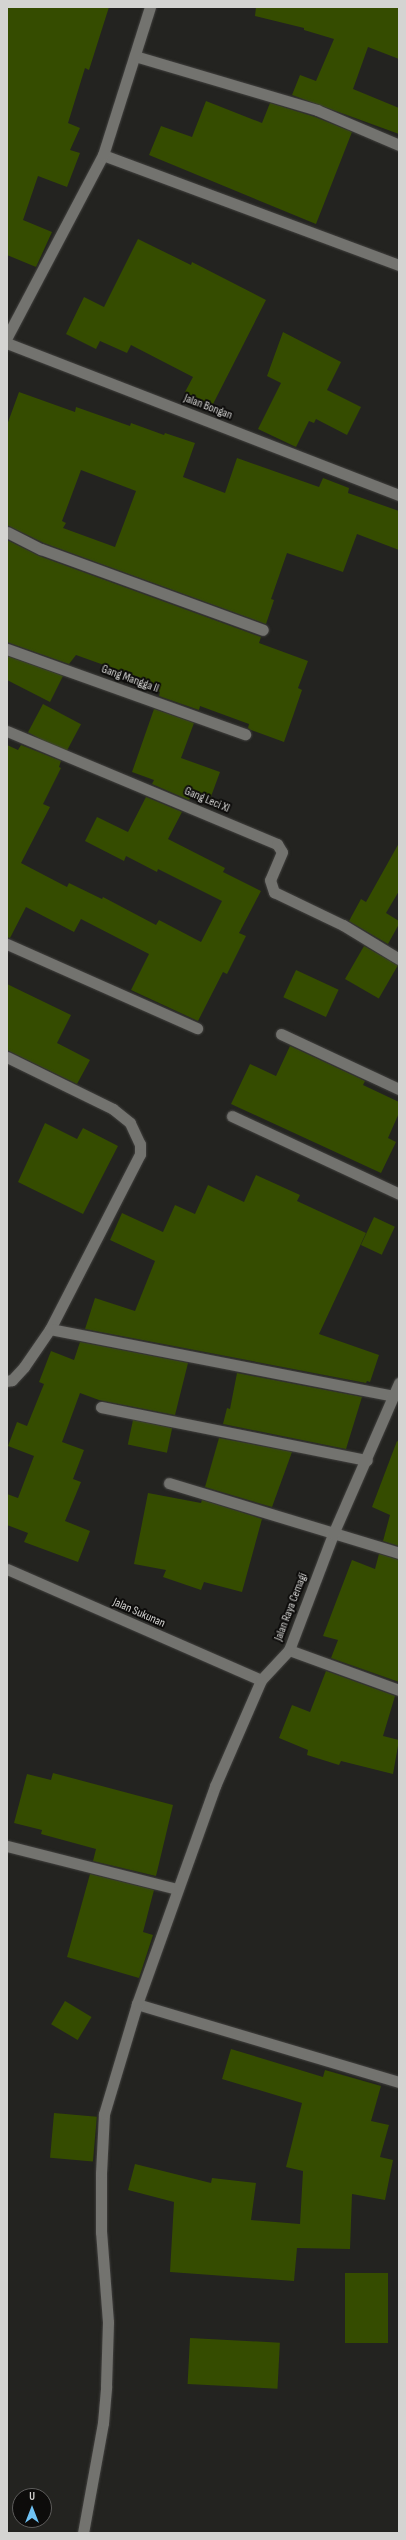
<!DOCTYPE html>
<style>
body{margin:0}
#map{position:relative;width:406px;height:2540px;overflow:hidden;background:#232320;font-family:"Sofia Sans Condensed",sans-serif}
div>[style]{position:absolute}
.building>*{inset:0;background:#354c00;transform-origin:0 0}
.roads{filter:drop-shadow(0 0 1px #41403e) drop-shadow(0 0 1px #41403e)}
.minor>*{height:11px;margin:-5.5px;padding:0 5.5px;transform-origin:5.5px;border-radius:5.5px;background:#73736f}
.tertiary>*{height:11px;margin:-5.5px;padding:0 5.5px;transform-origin:5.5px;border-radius:5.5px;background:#73736f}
span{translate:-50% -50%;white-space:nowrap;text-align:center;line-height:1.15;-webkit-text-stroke:4px #0d0c0b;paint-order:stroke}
.street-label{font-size:12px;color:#d4d4d2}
.frame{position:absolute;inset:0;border:8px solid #d4d4d2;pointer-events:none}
.north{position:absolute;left:12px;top:2488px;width:40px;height:40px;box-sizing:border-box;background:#0d0c0b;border:1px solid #5d5c5b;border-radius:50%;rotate:0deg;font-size:11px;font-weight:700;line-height:16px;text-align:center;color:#d4d4d2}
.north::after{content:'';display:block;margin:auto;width:14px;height:18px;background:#6fc2f4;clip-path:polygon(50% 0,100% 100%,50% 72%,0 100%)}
</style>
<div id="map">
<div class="building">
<i style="clip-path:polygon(7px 7px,109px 7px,89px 70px,85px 68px,68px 123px,80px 128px,70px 150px,80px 153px,67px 187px,38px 176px,23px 220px,52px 232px,36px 267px,7px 255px)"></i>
<i style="clip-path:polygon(256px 7px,399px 7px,399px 59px,368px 47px,353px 89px,399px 108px,399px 134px,292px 95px,300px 75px,316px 81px,334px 39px,304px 30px,304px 28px,255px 16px)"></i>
<i style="clip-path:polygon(206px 101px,262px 123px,270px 103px,315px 117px,352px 132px,316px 224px,149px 155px,161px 126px,192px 137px)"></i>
<i style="clip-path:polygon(138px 239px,191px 265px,192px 262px,266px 300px,212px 406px,185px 392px,193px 377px,131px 345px,127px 353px,100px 341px,96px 349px,66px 334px,84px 297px,104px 307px)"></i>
<i style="clip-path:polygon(283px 332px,341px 362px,327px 390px,361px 407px,347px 435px,316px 419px,314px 423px,309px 421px,296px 447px,258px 429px,281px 383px,267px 376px)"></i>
<i style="clip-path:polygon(evenodd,19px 392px,75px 412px,76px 407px,130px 426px,131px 423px,164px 435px,165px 433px,195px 443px,183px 477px,225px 493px,237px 458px,319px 487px,323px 478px,349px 488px,348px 493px,399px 511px,399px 550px,357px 534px,343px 572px,287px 553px,271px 599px,274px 600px,266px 624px,44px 543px,7px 525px,7px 425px,19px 392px,81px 470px,136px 491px,115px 547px,63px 528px,66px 523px,62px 521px,81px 470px)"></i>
<i style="clip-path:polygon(7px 540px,39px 556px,261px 637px,259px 643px,308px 661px,298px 688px,302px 690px,284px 742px,251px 730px,248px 728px,249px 724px,200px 706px,199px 710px,159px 696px,160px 692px,141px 686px,143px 679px,76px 655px,69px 664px,7px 642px)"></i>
<i style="clip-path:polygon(7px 656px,63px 676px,50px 702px,7px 680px)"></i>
<i style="left:43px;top:704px;width:43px;height:32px;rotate:28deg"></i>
<i style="clip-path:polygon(154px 709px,194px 723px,181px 758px,220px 772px,209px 802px,191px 796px,189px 800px,152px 784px,154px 780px,132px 772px)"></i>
<i style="clip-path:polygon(7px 745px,18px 750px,21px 745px,61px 761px,59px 767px,61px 768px,43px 804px,50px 807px,21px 863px,67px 887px,69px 883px,102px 899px,103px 897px,156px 925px,159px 920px,201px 942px,222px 901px,158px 869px,157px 872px,126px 856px,124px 861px,85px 841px,97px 817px,128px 832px,146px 797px,182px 812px,168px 839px,225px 868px,223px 872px,261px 891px,239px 933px,246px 936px,227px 974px,223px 972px,198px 1021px,131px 990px,149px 954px,81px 919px,74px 932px,26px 907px,10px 938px,7px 937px)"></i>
<i style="clip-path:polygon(399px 843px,399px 891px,386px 913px,399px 921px,399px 924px,388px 944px,349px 921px,361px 899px,366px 902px)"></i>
<i style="left:364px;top:946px;width:39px;height:38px;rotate:30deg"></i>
<i style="left:296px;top:970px;width:47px;height:30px;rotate:25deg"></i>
<i style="clip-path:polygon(7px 984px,71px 1015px,57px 1043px,90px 1060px,77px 1084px,7px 1050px)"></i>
<i style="clip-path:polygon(290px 1046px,365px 1081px,363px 1085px,399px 1102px,399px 1113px,388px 1138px,396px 1142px,381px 1173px,231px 1104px,250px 1064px,276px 1076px)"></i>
<i style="clip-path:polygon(45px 1123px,77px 1139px,83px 1128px,118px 1146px,83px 1214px,18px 1182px)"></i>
<i style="clip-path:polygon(256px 1175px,300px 1195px,297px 1201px,366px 1233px,319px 1334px,379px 1355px,370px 1382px,367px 1381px,366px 1383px,85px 1329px,95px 1298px,135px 1311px,155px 1261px,110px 1240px,122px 1213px,163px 1232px,175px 1205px,195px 1214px,208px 1185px,244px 1202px)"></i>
<i style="left:374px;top:1217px;width:23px;height:31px;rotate:25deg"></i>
<i style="clip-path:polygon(80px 1342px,188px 1363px,175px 1415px,99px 1400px,80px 1393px,62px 1442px,84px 1450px,73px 1479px,81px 1482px,65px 1521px,90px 1531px,78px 1562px,24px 1542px,28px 1533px,7px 1525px,7px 1494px,18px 1498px,34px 1456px,8px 1446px,17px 1422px,27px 1426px,44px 1384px,39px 1382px,51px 1351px,74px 1360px)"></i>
<i style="clip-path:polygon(237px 1373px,362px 1397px,346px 1449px,223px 1424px,227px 1408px,230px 1409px)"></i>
<i style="left:133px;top:1420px;width:40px;height:25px;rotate:12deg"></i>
<i style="clip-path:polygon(219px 1438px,292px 1452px,272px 1507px,205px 1487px)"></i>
<i style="clip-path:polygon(397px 1441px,399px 1442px,399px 1546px,383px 1541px,390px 1515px,372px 1507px)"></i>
<i style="clip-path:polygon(148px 1493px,201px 1503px,202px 1500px,262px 1519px,242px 1592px,204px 1582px,201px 1590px,163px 1577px,166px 1570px,134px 1564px)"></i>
<i style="clip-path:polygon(379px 1554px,399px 1560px,399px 1682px,331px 1658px,338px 1640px,323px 1636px,352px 1560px,375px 1569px)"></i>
<i style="clip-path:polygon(326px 1671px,395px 1696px,383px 1736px,399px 1740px,393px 1774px,341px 1761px,339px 1765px,307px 1755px,308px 1750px,279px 1738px,292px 1705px,310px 1712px)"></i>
<i style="clip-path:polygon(53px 1773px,173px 1805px,156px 1876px,93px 1861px,96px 1849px,41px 1834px,42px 1830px,14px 1823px,27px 1774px,51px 1780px)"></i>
<i style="clip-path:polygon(90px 1874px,154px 1890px,143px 1932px,153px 1935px,139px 1978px,67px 1957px)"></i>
<i style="left:65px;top:2001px;width:31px;height:27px;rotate:31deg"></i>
<i style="clip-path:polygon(231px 2049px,323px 2077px,325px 2070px,381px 2086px,371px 2121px,389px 2125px,380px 2157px,393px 2160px,385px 2200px,352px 2194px,350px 2249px,297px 2248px,294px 2281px,170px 2272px,174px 2202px,128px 2190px,135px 2164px,211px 2183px,212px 2178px,256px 2183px,251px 2220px,300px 2224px,303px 2171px,286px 2167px,302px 2103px,222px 2079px)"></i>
<i style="left:54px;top:2113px;width:43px;height:45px;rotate:5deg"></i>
<i style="left:345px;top:2273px;width:43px;height:70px"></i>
<i style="left:190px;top:2338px;width:90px;height:46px;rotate:3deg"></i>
</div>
<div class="roads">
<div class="minor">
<i style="left:135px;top:56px;width:190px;rotate:16.5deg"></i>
<i style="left:317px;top:110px;width:89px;rotate:23.1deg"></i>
<i style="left:103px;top:155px;width:316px;rotate:20.4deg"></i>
<i style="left:7px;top:343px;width:420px;rotate:21.2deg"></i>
<i style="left:7px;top:532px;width:38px;rotate:27deg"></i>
<i style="left:41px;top:549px;width:236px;rotate:20deg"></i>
<i style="left:7px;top:649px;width:253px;rotate:19.7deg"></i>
<i style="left:7px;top:731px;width:293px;rotate:22.7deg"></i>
<i style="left:277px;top:844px;width:9px;rotate:58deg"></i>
<i style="left:282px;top:852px;width:30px;rotate:113deg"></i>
<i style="left:270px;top:880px;width:13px;rotate:72deg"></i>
<i style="left:274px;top:892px;width:76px;rotate:25.6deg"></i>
<i style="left:343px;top:925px;width:66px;rotate:31.3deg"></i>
<i style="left:7px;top:944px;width:208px;rotate:23.9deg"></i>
<i style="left:281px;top:1034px;width:130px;rotate:25deg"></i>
<i style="left:7px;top:1057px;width:118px;rotate:26.1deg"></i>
<i style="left:113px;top:1109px;width:22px;rotate:39deg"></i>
<i style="left:130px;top:1123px;width:23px;rotate:65deg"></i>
<i style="left:140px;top:1144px;width:10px;rotate:90deg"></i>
<i style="left:140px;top:1154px;width:197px;rotate:117.2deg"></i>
<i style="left:50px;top:1329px;width:46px;rotate:124.4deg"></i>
<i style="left:24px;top:1367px;width:18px;rotate:133deg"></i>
<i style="left:12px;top:1380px;width:5px;rotate:169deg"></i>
<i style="left:232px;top:1116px;width:184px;rotate:25deg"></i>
<i style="left:50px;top:1329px;width:350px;rotate:11deg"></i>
<i style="left:101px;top:1407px;width:271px;rotate:11.3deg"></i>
<i style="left:169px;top:1483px;width:240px;rotate:16.9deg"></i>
<i style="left:7px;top:1569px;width:277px;rotate:23.6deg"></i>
<i style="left:289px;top:1650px;width:117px;rotate:20deg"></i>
<i style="left:7px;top:1846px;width:175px;rotate:14.2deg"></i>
<i style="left:137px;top:2004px;width:273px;rotate:16.6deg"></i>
<i style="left:83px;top:2533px;width:112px;rotate:-79.7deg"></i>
<i style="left:103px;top:2423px;width:37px;rotate:-85deg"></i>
<i style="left:106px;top:2386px;width:64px;rotate:-88.2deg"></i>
<i style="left:108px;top:2322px;width:90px;rotate:-94.4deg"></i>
<i style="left:101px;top:2232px;width:59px;rotate:-90deg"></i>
<i style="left:101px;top:2173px;width:59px;rotate:-87.1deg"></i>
<i style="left:104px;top:2114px;width:115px;rotate:-73.3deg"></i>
<i style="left:137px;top:2004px;width:232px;rotate:-70.3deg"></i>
<i style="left:215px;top:1786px;width:116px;rotate:-66.5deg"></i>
<i style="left:261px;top:1680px;width:41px;rotate:-47deg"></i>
<i style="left:289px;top:1650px;width:124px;rotate:-69.2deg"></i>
<i style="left:333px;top:1534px;width:165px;rotate:-66.4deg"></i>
</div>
<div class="tertiary">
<i style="left:7px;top:337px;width:206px;rotate:-62.2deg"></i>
<i style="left:103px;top:155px;width:155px;rotate:-72.4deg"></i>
</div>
</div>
<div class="street-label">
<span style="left:208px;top:407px;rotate:21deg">Jalan Bongan</span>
<span style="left:130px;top:679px;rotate:20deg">Gang Mangga II</span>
<span style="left:207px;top:800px;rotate:23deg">Gang Leci XI</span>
<span style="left:291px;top:1607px;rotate:-69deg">Jalan Raya Cemagi</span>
<span style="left:139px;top:1613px;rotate:24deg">Jalan Sukunan</span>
</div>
<div class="frame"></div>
<div class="north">U</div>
</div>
